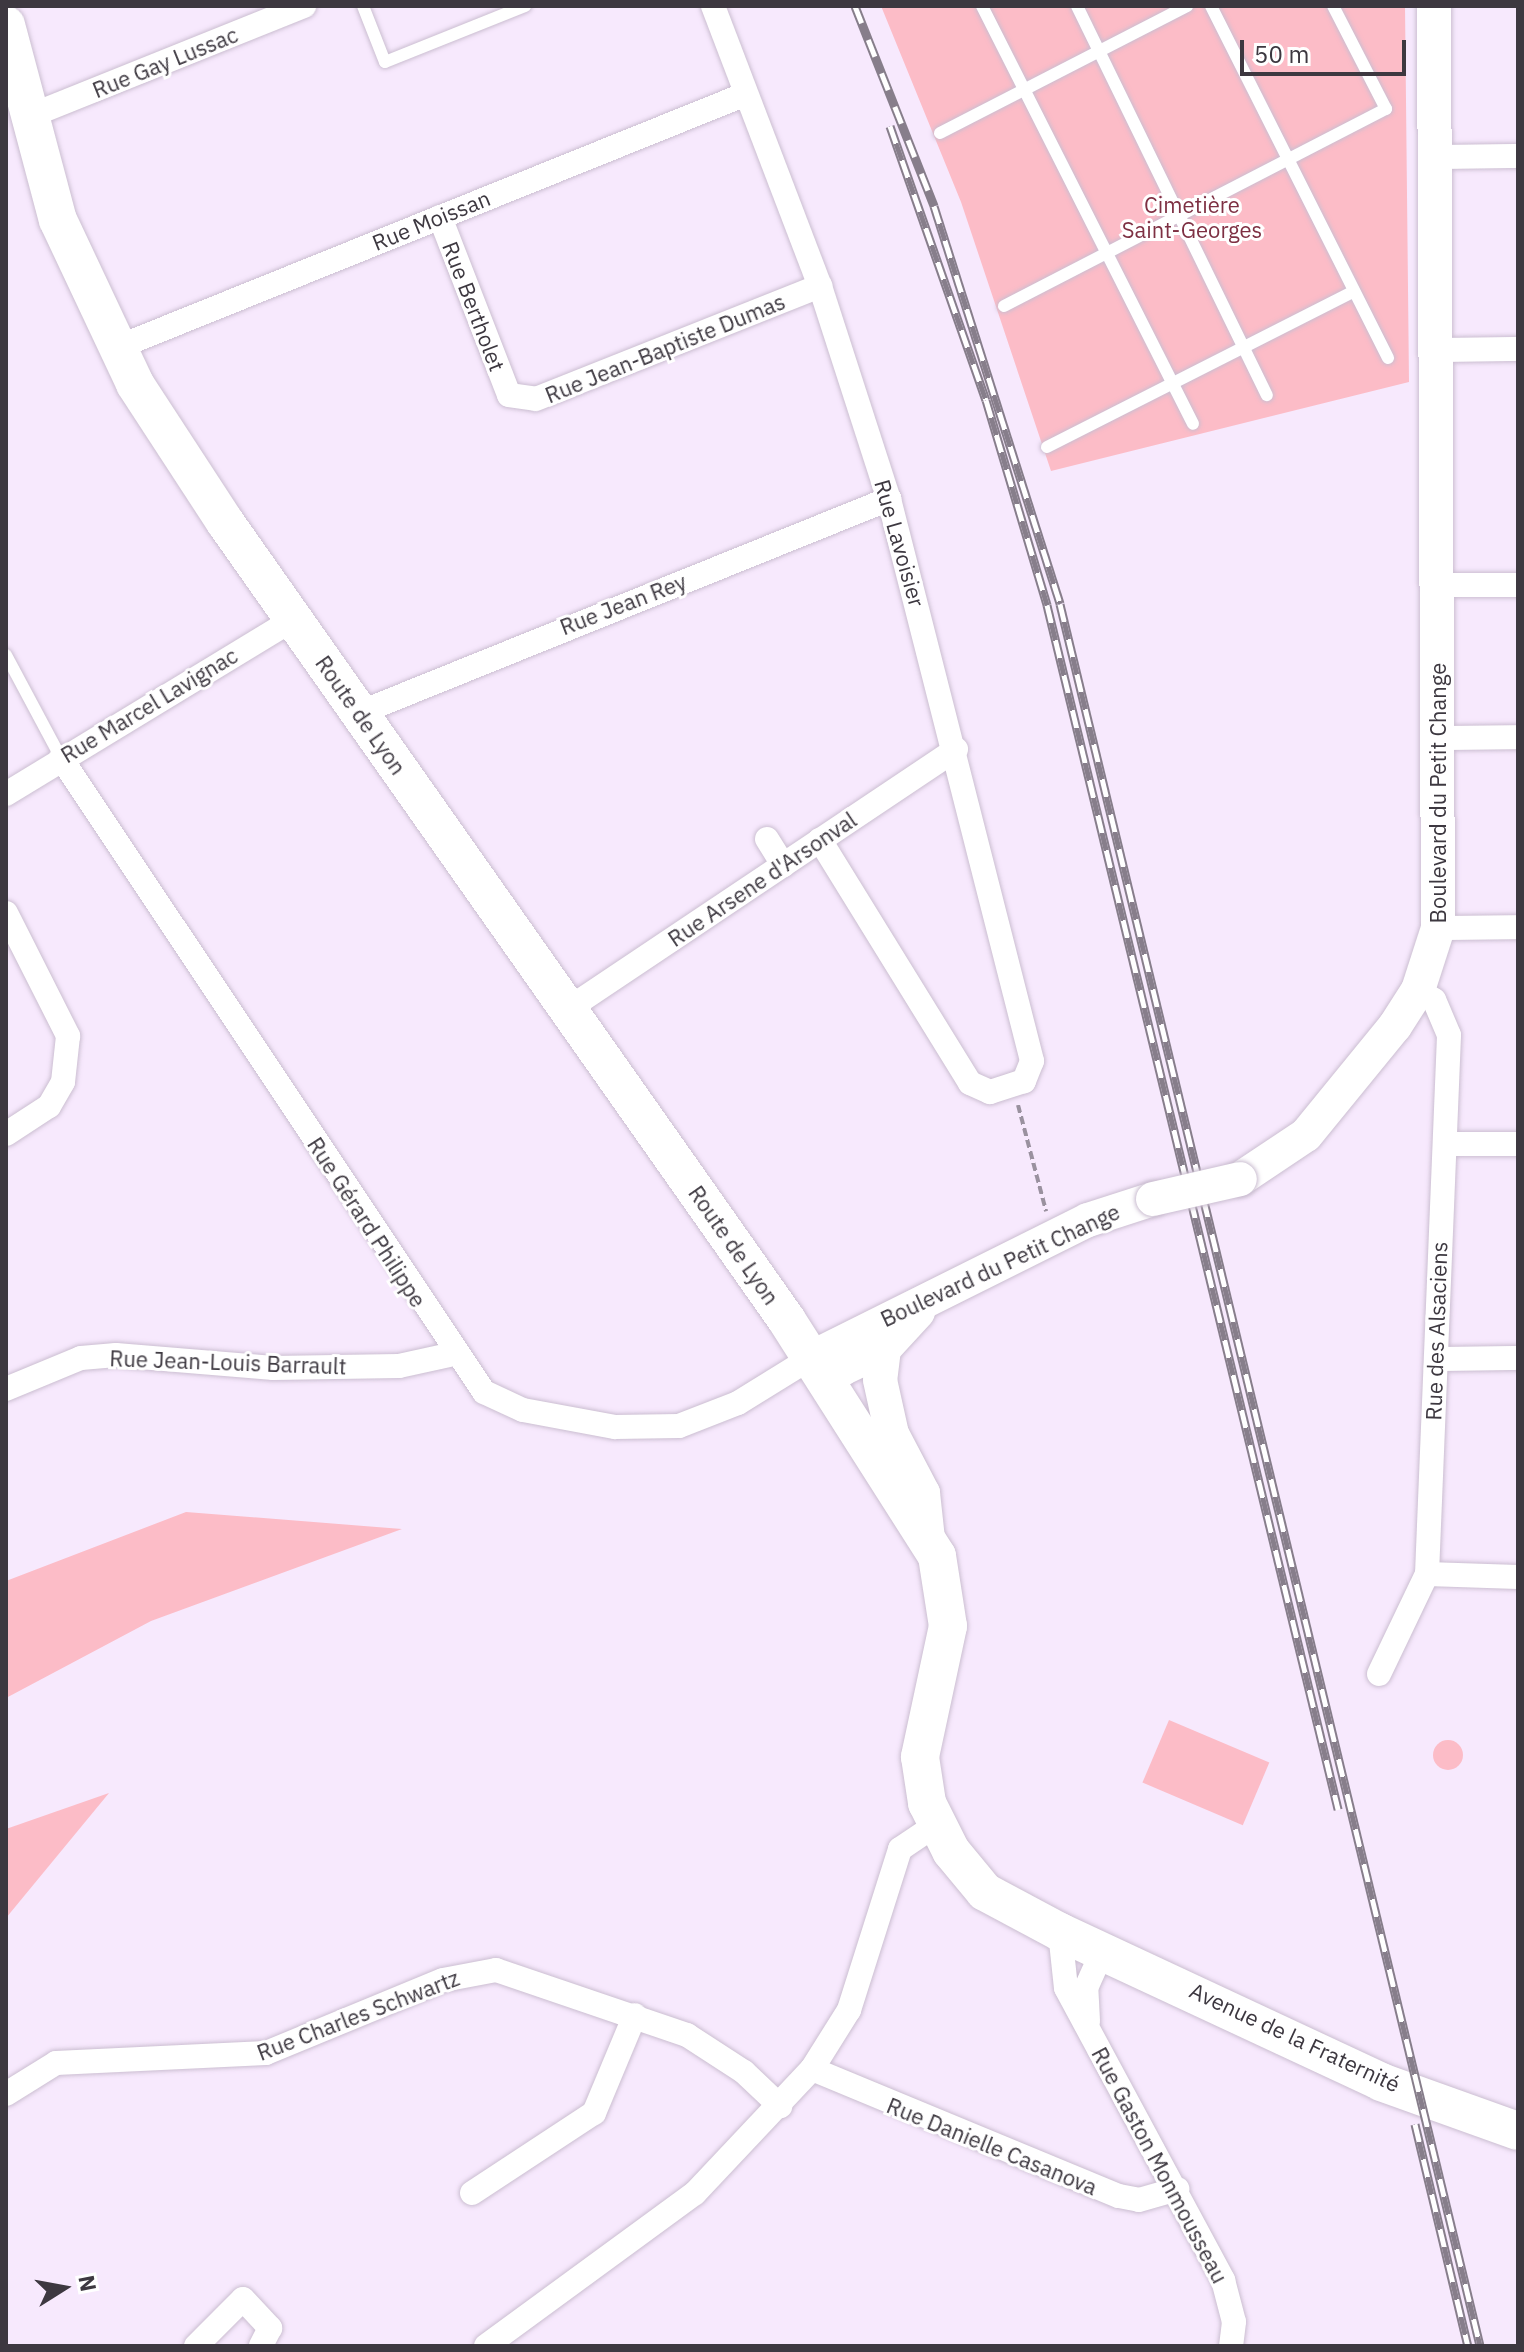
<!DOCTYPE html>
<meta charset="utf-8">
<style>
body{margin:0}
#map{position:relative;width:1524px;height:2352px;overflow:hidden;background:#f7e9fd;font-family:"IBM Plex Sans",sans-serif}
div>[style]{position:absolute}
.green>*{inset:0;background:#fcbcc7;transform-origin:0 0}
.round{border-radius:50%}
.path>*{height:4px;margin-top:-2px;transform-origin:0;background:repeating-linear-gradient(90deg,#9a919f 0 8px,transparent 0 12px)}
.roads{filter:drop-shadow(0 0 2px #cbbed1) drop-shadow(0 0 2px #cbbed1)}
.service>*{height:12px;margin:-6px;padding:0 6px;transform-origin:6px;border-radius:6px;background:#fff}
.minor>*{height:24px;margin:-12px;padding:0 12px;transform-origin:12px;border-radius:12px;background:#fff}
.secondary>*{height:34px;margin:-17px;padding:0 17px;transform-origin:17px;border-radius:17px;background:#fff}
.primary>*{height:38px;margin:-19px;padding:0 19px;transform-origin:19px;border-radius:19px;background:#fff}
.rail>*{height:9px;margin-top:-4.5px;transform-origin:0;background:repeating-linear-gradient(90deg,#fff 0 18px,#877e8b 0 36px);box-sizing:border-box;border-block:2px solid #877e8b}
.bridges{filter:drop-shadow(0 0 2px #cbbed1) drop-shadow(0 0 2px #cbbed1)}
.secondary-bridge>*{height:34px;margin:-17px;padding:0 17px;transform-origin:17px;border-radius:17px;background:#fff}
span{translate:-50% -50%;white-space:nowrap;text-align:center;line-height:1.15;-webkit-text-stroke:6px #fff;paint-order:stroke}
.street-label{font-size:22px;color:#3d3840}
.park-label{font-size:22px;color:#7e3043}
.frame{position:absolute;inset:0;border:8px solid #3d3840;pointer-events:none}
.north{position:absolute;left:24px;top:2248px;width:80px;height:80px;-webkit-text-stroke:6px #fff;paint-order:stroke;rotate:79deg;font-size:22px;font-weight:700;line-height:32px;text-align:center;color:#3d3840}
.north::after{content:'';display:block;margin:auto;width:28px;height:36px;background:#3d3840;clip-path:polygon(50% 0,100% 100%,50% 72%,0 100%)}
.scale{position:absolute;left:1240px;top:40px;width:166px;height:36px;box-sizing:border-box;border:4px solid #3d3840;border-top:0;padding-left:10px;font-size:24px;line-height:28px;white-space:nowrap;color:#3d3840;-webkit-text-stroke:6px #fff;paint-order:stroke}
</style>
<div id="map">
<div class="green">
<i style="clip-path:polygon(881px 6px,1405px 6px,1409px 382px,1051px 471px,961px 202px)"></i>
<i style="clip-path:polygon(186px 1512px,402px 1529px,151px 1621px,6px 1698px,6px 1581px)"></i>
<i style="left:1169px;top:1720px;width:109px;height:68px;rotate:23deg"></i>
<i class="round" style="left:1433px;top:1740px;width:30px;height:30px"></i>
<i style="clip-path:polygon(109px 1793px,6px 1918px,6px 1829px)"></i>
</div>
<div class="path">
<i style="left:1018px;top:1105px;width:110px;rotate:75.2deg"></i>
</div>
<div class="roads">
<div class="service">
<i style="left:363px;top:6px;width:60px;rotate:68.6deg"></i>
<i style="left:385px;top:62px;width:151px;rotate:-21.8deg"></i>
<i style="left:982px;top:6px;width:468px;rotate:63.2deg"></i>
<i style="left:1077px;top:6px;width:433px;rotate:64deg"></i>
<i style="left:1211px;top:6px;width:394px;rotate:63.3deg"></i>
<i style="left:940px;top:133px;width:278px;rotate:-27.2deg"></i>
<i style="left:1004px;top:306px;width:430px;rotate:-27.3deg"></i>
<i style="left:1386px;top:109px;width:116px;rotate:-117.2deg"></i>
<i style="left:1047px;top:447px;width:344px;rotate:-26.9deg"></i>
<i style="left:6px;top:655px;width:117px;rotate:61.9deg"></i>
</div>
<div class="minor">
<i style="left:713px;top:6px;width:300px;rotate:69.1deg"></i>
<i style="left:820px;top:286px;width:224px;rotate:72.1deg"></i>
<i style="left:889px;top:499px;width:580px;rotate:75.72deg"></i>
<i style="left:1032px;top:1061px;width:22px;rotate:112deg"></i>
<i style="left:1024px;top:1081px;width:36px;rotate:162deg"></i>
<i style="left:990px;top:1092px;width:22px;rotate:-156deg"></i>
<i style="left:970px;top:1083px;width:286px;rotate:-121.7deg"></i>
<i style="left:25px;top:118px;width:301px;rotate:-21.9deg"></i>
<i style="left:1435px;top:157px;width:83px;rotate:-0.7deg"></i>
<i style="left:440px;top:217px;width:191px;rotate:68.8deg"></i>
<i style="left:509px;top:395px;width:27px;rotate:8deg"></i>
<i style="left:536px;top:399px;width:306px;rotate:-21.7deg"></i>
<i style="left:116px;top:348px;width:679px;rotate:-21.96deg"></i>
<i style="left:1436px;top:350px;width:82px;rotate:-0.7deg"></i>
<i style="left:1438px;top:585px;width:80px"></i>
<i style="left:359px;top:713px;width:572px;rotate:-21.99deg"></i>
<i style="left:1439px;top:738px;width:79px;rotate:-0.7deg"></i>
<i style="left:61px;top:758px;width:762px;rotate:56.29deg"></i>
<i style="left:484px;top:1392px;width:43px;rotate:24.8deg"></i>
<i style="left:523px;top:1410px;width:94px;rotate:10.5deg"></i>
<i style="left:615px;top:1427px;width:64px;rotate:-0.9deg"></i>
<i style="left:679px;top:1426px;width:63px;rotate:-21.3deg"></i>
<i style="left:738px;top:1403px;width:86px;rotate:-31.7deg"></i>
<i style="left:6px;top:794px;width:337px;rotate:-31.3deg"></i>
<i style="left:767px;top:839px;width:31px;rotate:58deg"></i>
<i style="left:6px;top:913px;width:138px;rotate:63.2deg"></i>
<i style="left:68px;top:1036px;width:46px;rotate:96.2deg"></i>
<i style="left:63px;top:1082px;width:28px;rotate:120deg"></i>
<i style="left:49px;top:1106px;width:51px;rotate:146.9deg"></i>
<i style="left:1438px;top:928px;width:80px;rotate:-0.7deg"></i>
<i style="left:568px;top:1009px;width:467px;rotate:-33.8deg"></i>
<i style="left:1448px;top:1144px;width:70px"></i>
<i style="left:1436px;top:1359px;width:82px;rotate:-0.7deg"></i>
<i style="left:6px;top:1389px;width:81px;rotate:-22.5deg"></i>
<i style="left:81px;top:1358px;width:35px;rotate:-5deg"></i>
<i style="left:116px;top:1355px;width:158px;rotate:4.7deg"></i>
<i style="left:273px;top:1368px;width:126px;rotate:-0.9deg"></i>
<i style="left:399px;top:1366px;width:56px;rotate:-12.3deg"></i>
<i style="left:1427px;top:1574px;width:91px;rotate:1.9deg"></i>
<i style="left:1379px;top:1674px;width:111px;rotate:-64.4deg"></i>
<i style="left:1427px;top:1574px;width:539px;rotate:-87.66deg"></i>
<i style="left:1449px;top:1035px;width:38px;rotate:-113deg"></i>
<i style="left:1434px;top:1000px;width:19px;rotate:-148deg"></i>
<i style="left:1060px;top:1932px;width:56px;rotate:83.9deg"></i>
<i style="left:1066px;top:1988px;width:332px;rotate:61.7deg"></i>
<i style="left:1223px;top:2280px;width:43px;rotate:75.3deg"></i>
<i style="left:1234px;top:2322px;width:24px;rotate:97deg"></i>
<i style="left:1088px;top:2021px;width:33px;rotate:-93deg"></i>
<i style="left:1086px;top:1988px;width:42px;rotate:-65.9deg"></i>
<i style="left:812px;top:2069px;width:332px;rotate:22.5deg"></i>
<i style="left:1119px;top:2196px;width:20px;rotate:11deg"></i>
<i style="left:1139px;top:2200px;width:40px;rotate:-16deg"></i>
<i style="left:6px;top:2094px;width:59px;rotate:-31.8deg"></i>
<i style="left:56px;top:2063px;width:210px;rotate:-2.7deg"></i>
<i style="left:266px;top:2053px;width:191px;rotate:-22.4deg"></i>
<i style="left:443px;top:1980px;width:54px;rotate:-10.7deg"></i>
<i style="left:496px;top:1970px;width:202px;rotate:18.8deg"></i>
<i style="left:687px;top:2035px;width:68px;rotate:33deg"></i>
<i style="left:744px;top:2072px;width:50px;rotate:43.4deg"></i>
<i style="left:472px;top:2193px;width:146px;rotate:-33.3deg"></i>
<i style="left:594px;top:2113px;width:106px;rotate:-67.3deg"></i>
<i style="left:196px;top:2346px;width:66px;rotate:-45deg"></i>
<i style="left:243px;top:2299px;width:40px;rotate:47deg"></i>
<i style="left:270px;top:2328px;width:20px;rotate:117deg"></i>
<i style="left:486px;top:2346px;width:259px;rotate:-36.2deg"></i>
<i style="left:695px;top:2193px;width:170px;rotate:-46.7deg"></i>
<i style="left:812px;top:2069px;width:70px;rotate:-57.9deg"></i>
<i style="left:849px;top:2010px;width:169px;rotate:-72.4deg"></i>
<i style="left:900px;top:1849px;width:45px;rotate:-34deg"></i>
</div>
<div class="secondary">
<i style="left:1240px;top:1179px;width:79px;rotate:-33.7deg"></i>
<i style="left:1306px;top:1135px;width:141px;rotate:-50.8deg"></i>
<i style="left:1395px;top:1026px;width:43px;rotate:-57.4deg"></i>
<i style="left:1418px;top:990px;width:65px;rotate:-72.1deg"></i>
<i style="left:1438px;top:928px;width:922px;rotate:-90.25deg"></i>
<i style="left:918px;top:1312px;width:50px;rotate:132.6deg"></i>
<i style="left:884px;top:1349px;width:31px;rotate:97deg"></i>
<i style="left:880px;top:1380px;width:55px;rotate:77.5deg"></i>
<i style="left:892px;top:1434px;width:67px;rotate:62.3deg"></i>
<i style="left:923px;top:1493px;width:46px;rotate:83.8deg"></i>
<i style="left:811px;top:1358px;width:309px;rotate:-26.5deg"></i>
<i style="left:1088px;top:1220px;width:68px;rotate:-17.9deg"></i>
<i style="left:811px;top:1358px;width:33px;rotate:20deg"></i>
<i style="left:842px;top:1369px;width:47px;rotate:-25.5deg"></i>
</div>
<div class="primary">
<i style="left:6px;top:25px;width:202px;rotate:75.1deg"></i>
<i style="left:58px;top:220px;width:181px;rotate:64.8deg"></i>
<i style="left:135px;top:384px;width:165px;rotate:56.9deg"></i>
<i style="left:225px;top:522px;width:975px;rotate:54.86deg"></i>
<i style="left:786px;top:1319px;width:281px;rotate:57.5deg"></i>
<i style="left:937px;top:1556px;width:71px;rotate:81.1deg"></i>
<i style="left:948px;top:1626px;width:134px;rotate:102.1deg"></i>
<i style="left:920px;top:1757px;width:47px;rotate:81.3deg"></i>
<i style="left:927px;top:1803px;width:54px;rotate:63.4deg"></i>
<i style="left:951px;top:1851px;width:53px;rotate:50.3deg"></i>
<i style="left:985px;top:1892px;width:85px;rotate:28.1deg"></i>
<i style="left:1060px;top:1932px;width:354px;rotate:25deg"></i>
<i style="left:1381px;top:2082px;width:145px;rotate:19.7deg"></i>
</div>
</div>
<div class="rail">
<i style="left:855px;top:6px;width:215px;rotate:68.4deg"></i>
<i style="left:934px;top:206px;width:417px;rotate:72.4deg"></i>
<i style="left:1060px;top:604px;width:1792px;rotate:76.44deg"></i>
<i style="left:890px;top:126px;width:290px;rotate:70.7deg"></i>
<i style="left:986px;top:400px;width:214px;rotate:73.4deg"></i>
<i style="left:1047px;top:605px;width:1239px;rotate:76.41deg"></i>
<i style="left:1415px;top:2124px;width:228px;rotate:76.6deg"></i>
</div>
<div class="bridges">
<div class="secondary-bridge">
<i style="left:1153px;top:1199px;width:89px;rotate:-12.9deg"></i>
</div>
</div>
<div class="street-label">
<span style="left:165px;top:62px;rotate:-22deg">Rue Gay Lussac</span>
<span style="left:431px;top:220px;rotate:-22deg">Rue Moissan</span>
<span style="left:474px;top:306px;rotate:69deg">Rue Bertholet</span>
<span style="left:665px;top:348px;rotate:-22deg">Rue Jean-Baptiste Dumas</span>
<span style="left:900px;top:543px;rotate:74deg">Rue Lavoisier</span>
<span style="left:623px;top:604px;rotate:-21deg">Rue Jean Rey</span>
<span style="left:149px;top:705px;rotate:-31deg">Rue Marcel Lavignac</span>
<span style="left:361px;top:715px;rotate:55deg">Route de Lyon</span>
<span style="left:1438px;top:793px;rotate:-90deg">Boulevard du Petit Change</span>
<span style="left:762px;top:879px;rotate:-34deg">Rue Arsene d'Arsonval</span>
<span style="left:367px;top:1222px;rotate:57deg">Rue Gérard Philippe</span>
<span style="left:734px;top:1245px;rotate:55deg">Route de Lyon</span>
<span style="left:1000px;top:1265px;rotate:-25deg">Boulevard du Petit Change</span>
<span style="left:1436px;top:1331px;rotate:-88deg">Rue des Alsaciens</span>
<span style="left:228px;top:1362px;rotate:2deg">Rue Jean-Louis Barrault</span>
<span style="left:358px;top:2015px;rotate:-21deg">Rue Charles Schwartz</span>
<span style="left:1295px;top:2037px;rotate:25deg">Avenue de la Fraternité</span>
<span style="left:992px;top:2146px;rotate:22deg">Rue Danielle Casanova</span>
<span style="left:1160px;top:2165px;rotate:62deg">Rue Gaston Monmousseau</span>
</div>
<div class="park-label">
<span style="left:1192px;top:217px">Cimetière<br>Saint-Georges</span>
</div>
<div class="frame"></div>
<div class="north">N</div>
<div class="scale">50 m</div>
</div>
